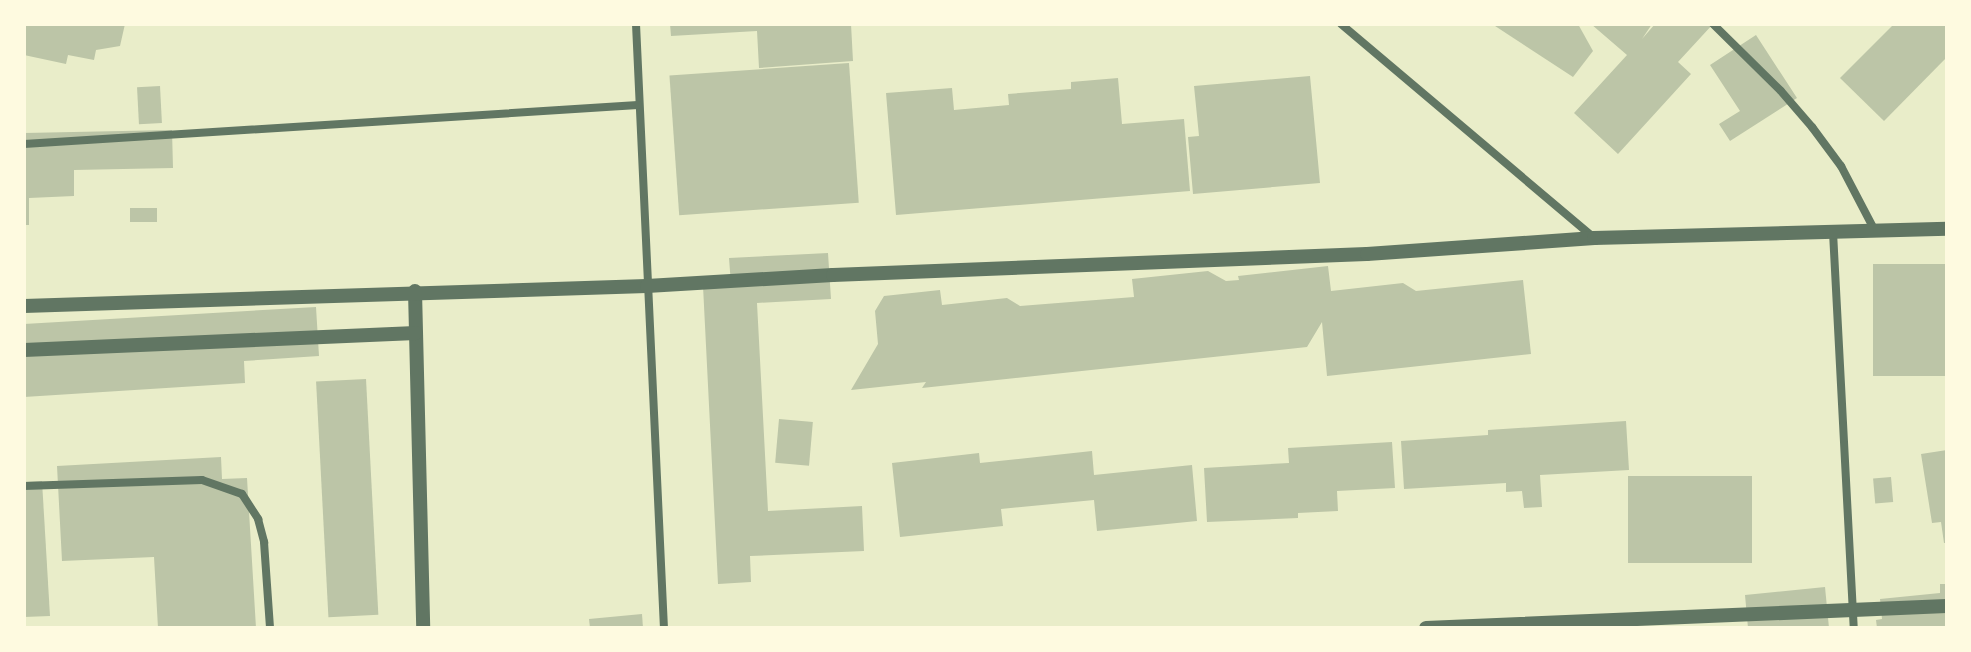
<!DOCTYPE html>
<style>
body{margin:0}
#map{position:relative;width:1971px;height:652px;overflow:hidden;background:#e9edc9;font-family:"Open Sans",sans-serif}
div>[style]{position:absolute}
.building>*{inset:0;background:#bcc5a7;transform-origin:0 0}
.minor>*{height:8px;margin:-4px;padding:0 4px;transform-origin:4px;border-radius:4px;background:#617663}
.tertiary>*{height:14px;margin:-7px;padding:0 7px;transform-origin:7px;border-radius:7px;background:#617663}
span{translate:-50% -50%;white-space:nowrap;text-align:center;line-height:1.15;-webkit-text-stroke:7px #fefae0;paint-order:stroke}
.frame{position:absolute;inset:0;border:26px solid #fefae0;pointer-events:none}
</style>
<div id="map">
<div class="building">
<i style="clip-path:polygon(24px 24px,125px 24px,120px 46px,96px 50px,94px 60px,68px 55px,66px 64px,24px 55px)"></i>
<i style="clip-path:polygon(670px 24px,851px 24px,853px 61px,759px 68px,757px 31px,671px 36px)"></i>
<i style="clip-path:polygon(1492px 24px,1578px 24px,1593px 51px,1573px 77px)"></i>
<i style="clip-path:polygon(1591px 24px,1652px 24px,1642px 39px,1655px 24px,1713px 24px,1678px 62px,1691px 74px,1618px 154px,1574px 113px,1627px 55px)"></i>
<i style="clip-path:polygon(1894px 24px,1947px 24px,1947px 57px,1884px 121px,1840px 78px)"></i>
<i style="clip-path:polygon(1756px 35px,1797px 98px,1730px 141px,1719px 124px,1740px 111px,1710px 65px)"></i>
<i style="left:849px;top:63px;width:140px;height:180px;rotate:86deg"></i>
<i style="clip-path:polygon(1310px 76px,1320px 183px,1193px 194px,1188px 137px,1199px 136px,1194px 86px)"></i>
<i style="clip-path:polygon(1118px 78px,1122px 124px,1184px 119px,1190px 191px,896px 215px,886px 93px,952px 88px,954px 110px,1009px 105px,1008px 94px,1071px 89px,1071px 82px)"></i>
<i style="left:160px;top:86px;width:37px;height:23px;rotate:87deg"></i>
<i style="clip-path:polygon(172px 130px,173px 168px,74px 170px,74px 196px,29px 198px,29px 225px,24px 225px,24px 133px)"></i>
<i style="left:157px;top:208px;width:14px;height:27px;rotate:90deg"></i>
<i style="clip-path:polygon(828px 253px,831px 299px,757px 303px,768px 511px,862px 506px,864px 551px,750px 556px,751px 582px,718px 584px,703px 286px,731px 285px,729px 258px)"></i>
<i style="left:1947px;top:264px;width:112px;height:74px;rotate:90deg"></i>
<i style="clip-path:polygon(1328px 266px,1331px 291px,1403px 283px,1416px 291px,1523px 280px,1531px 354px,1327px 376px,1322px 322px,1307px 347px,922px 388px,926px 382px,851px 390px,878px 344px,875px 311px,884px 296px,940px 290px,942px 305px,1007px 298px,1020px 306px,1134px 297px,1132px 279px,1208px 271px,1226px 281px,1239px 280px,1238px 276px)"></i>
<i style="clip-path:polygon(316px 307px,319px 356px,244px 361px,245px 383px,24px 397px,24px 324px)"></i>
<i style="left:366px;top:379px;width:236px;height:50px;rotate:87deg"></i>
<i style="left:779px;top:419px;width:34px;height:44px;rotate:5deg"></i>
<i style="clip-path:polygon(1626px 421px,1629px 470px,1540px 475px,1542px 507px,1524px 508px,1522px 491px,1506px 492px,1506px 483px,1404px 489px,1401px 441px,1488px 435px,1488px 430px)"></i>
<i style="clip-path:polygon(1392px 442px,1395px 488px,1337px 491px,1338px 511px,1298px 513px,1298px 518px,1207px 522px,1204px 468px,1289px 463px,1288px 448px)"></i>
<i style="clip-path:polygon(1947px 450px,1947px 543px,1944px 543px,1941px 522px,1932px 523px,1921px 454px)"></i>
<i style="clip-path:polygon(1092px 451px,1094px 475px,1192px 465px,1197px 521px,1097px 531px,1094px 500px,1001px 509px,1003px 526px,900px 537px,892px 463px,979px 453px,980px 463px)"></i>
<i style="clip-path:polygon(221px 457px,222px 479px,247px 478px,256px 628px,158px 628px,154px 557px,62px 561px,57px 466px)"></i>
<i style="left:1628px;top:476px;width:124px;height:87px"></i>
<i style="left:1891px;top:477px;width:25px;height:18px;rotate:85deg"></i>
<i style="clip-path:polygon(42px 481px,50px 616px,24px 617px,24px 482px)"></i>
<i style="clip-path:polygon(1940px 584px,1947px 584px,1947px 628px,1877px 628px,1876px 620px,1882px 619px,1880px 599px,1940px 593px)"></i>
<i style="clip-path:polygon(1825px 587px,1829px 628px,1748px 628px,1745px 595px)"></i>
<i style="clip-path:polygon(642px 614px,643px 628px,590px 628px,589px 619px)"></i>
</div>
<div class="minor">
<i style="left:636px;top:24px;width:605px;rotate:87.35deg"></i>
<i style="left:1341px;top:24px;width:331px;rotate:40.2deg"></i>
<i style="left:1713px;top:24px;width:95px;rotate:44.6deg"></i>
<i style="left:1781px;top:91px;width:48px;rotate:49.3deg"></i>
<i style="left:1812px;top:127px;width:49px;rotate:53.4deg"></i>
<i style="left:1841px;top:166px;width:73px;rotate:62.4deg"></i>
<i style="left:24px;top:144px;width:615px;rotate:-3.63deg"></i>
<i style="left:1833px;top:232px;width:397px;rotate:87deg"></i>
<i style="left:24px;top:486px;width:178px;rotate:-1.9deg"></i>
<i style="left:202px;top:480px;width:42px;rotate:19.3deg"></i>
<i style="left:242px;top:494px;width:30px;rotate:57deg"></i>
<i style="left:258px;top:519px;width:24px;rotate:75deg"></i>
<i style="left:264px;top:542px;width:86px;rotate:86deg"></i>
</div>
<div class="tertiary">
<i style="left:415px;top:291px;width:337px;rotate:88.6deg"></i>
<i style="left:24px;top:306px;width:623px;rotate:-1.84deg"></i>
<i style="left:647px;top:286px;width:186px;rotate:-3.4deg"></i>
<i style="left:833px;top:275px;width:534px;rotate:-2.25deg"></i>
<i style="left:1367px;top:254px;width:228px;rotate:-4deg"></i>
<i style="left:1594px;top:238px;width:353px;rotate:-1.5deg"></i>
<i style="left:24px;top:350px;width:392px;rotate:-2.5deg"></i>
<i style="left:1426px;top:628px;width:521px;rotate:-2.42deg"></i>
</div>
<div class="frame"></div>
</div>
